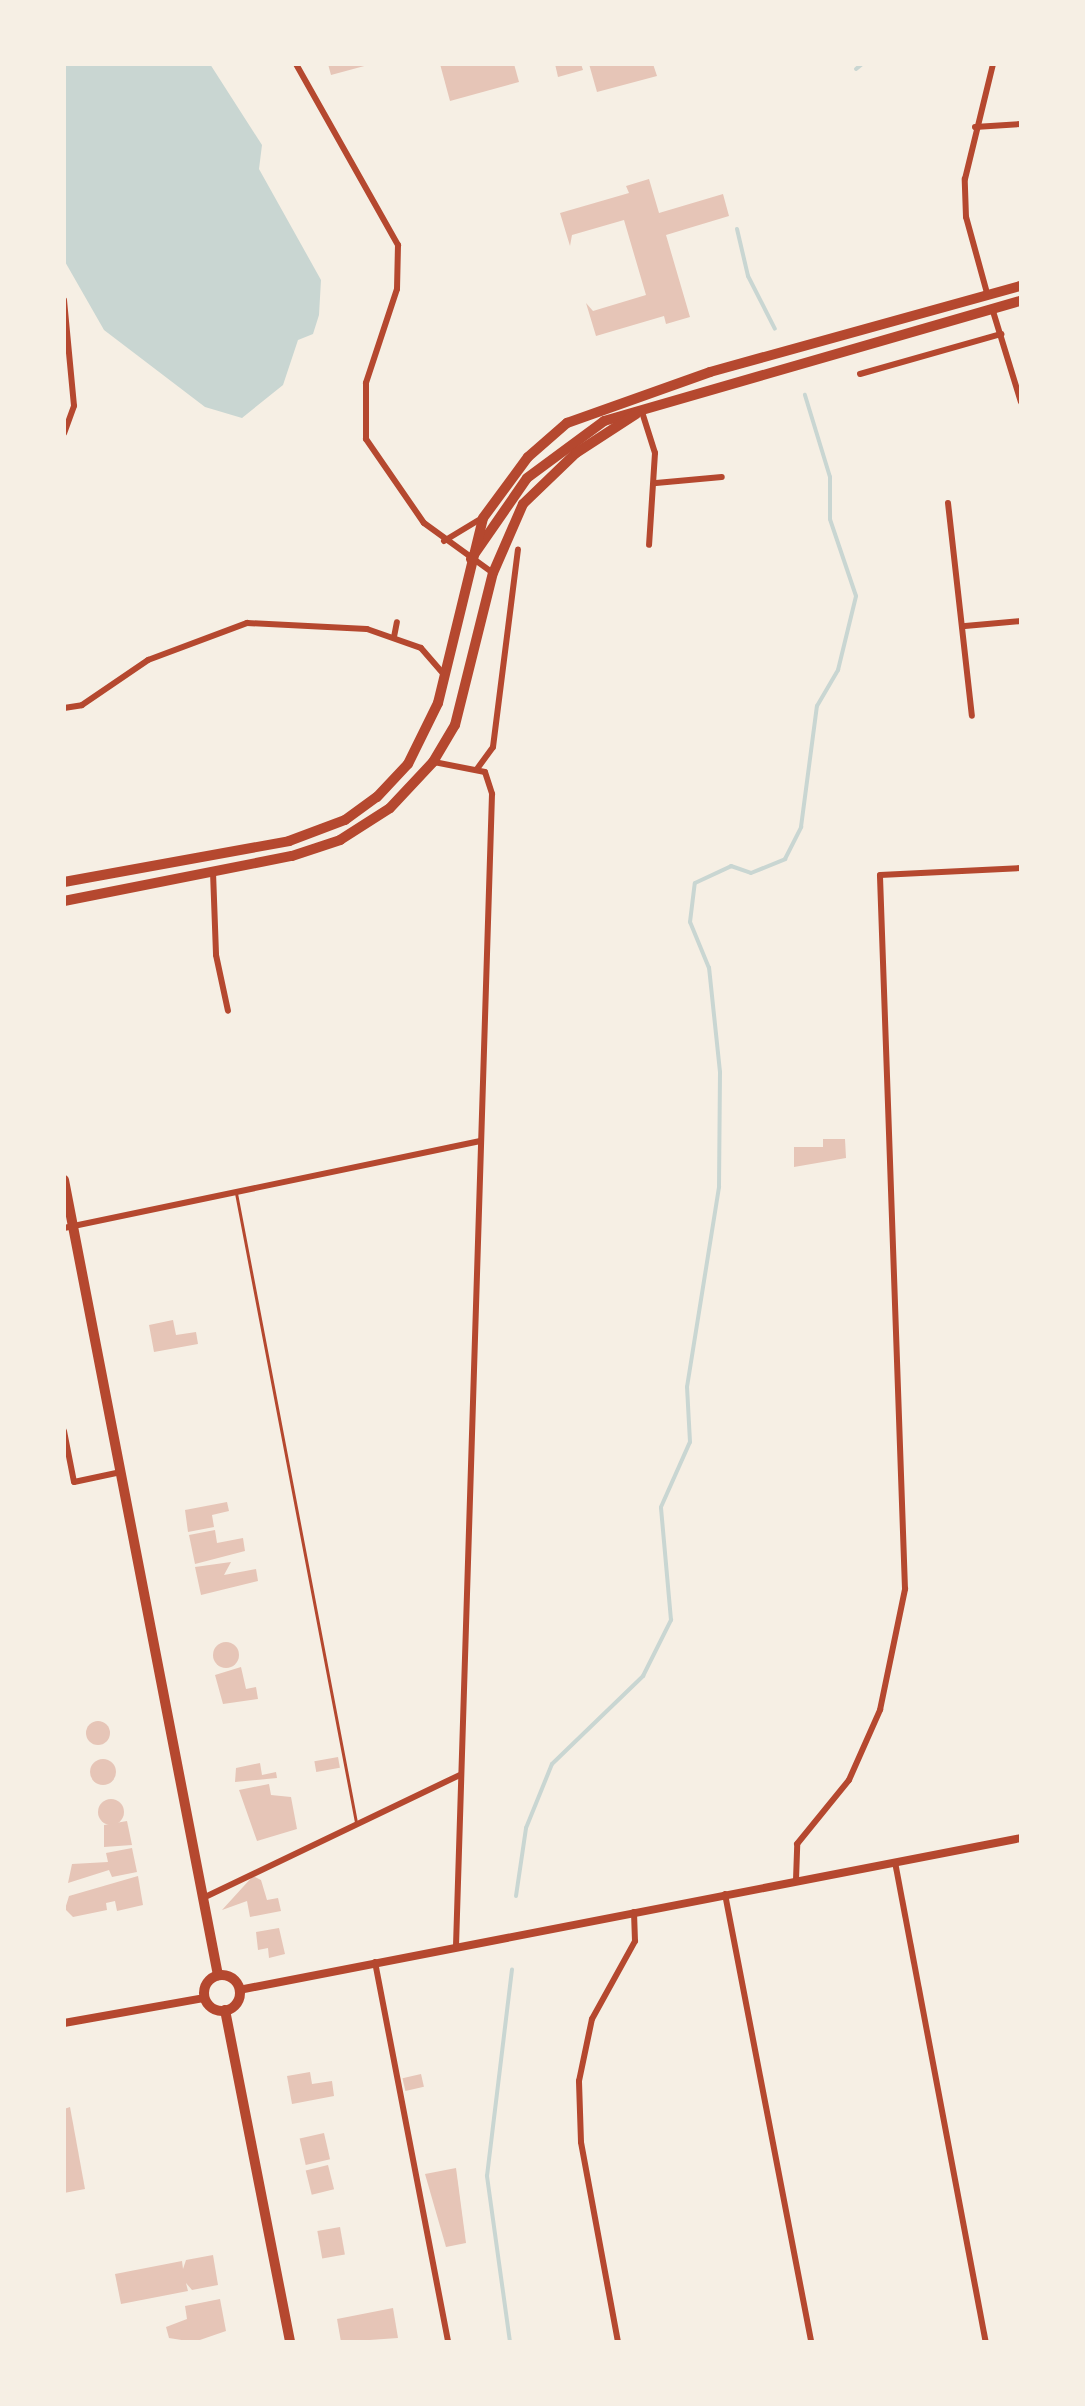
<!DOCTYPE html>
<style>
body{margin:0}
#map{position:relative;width:1085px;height:2406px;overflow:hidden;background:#f6efe4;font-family:"Golos Text",sans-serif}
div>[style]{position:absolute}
.water>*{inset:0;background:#c9d6d2}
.stream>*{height:4px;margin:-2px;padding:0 2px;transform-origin:2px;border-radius:2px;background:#c9d6d2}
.building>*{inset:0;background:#e6c5b7;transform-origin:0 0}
.round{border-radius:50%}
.service>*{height:3px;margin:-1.5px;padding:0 1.5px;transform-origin:1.5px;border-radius:1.5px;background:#b5482f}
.minor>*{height:6px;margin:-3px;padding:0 3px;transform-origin:3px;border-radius:3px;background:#b5482f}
.tertiary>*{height:8px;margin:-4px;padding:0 4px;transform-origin:4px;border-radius:4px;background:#b5482f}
.primary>*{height:10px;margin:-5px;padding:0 5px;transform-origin:5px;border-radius:5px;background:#b5482f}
.primary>.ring{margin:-5px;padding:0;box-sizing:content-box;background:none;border:10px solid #b5482f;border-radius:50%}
span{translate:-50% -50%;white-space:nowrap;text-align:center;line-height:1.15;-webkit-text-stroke:8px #f6efe4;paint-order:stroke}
.frame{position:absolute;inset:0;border:66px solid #f6efe4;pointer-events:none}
</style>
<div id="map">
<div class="water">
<i style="clip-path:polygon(64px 64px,210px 64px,262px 145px,259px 169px,321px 280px,319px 315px,313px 334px,298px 340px,283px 385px,242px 418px,205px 407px,104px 330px,64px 260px)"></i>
</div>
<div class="stream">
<i style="left:856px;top:69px;width:8px;rotate:-40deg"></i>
<i style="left:737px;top:229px;width:48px;rotate:76.8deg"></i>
<i style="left:748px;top:276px;width:59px;rotate:63deg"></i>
<i style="left:516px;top:1896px;width:69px;rotate:-81.6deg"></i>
<i style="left:526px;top:1828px;width:69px;rotate:-67.9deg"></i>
<i style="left:552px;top:1764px;width:127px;rotate:-44deg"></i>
<i style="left:643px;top:1676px;width:63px;rotate:-63.4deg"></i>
<i style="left:671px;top:1620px;width:113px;rotate:-95.1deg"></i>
<i style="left:661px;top:1507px;width:71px;rotate:-66deg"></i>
<i style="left:690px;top:1442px;width:55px;rotate:-93.1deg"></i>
<i style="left:687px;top:1387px;width:203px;rotate:-80.9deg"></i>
<i style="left:719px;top:1187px;width:115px;rotate:-89.5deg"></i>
<i style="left:720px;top:1072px;width:105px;rotate:-96deg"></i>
<i style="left:709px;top:968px;width:50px;rotate:-112.4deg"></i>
<i style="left:690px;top:922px;width:39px;rotate:-83deg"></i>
<i style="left:695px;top:883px;width:40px;rotate:-25deg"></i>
<i style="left:731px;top:866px;width:21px;rotate:19deg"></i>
<i style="left:751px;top:873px;width:37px;rotate:-22deg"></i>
<i style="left:785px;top:859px;width:36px;rotate:-63deg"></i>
<i style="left:801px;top:827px;width:122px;rotate:-82.5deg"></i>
<i style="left:817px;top:706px;width:42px;rotate:-59.7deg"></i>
<i style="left:838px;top:670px;width:76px;rotate:-76.3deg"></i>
<i style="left:856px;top:596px;width:81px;rotate:-108.7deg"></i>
<i style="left:830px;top:519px;width:42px;rotate:-90deg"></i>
<i style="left:830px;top:477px;width:86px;rotate:-107deg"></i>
<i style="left:510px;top:2342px;width:168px;rotate:-97.9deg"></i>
<i style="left:487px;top:2176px;width:208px;rotate:-83.1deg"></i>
</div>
<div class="building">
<i style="clip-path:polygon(328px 64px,368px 64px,368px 65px,331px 75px)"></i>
<i style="clip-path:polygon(440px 64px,514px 64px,519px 82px,450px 101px)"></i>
<i style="clip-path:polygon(555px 64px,581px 64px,583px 70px,558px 77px)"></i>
<i style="clip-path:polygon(589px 64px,653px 64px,657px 76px,597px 92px)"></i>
<i style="clip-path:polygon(649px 179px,659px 213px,723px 194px,729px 216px,666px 235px,690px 317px,666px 324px,664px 316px,596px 336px,586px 303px,593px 311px,646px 295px,624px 220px,572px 235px,570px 246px,560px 213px,629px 193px,626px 186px)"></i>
<i style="clip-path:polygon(823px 1139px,845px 1139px,846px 1158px,794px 1167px,794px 1147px,823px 1147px)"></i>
<i style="clip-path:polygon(173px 1320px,176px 1335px,196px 1332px,198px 1344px,154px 1352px,149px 1325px)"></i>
<i style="clip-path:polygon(227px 1502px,229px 1511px,212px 1515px,214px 1527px,188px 1532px,185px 1510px)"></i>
<i style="clip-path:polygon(215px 1530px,217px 1543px,243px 1538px,245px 1551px,195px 1564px,189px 1535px)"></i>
<i style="clip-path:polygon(231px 1562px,224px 1575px,256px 1569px,258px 1581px,201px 1595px,195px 1567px)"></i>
<i class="round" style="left:213px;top:1642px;width:26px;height:26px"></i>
<i style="clip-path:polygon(241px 1667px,246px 1689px,256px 1687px,258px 1699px,223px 1704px,215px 1675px)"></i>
<i class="round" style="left:86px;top:1721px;width:24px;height:24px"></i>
<i style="left:338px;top:1757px;width:11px;height:24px;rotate:80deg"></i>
<i class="round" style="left:90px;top:1759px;width:26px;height:26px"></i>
<i style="clip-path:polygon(260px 1763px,262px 1775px,276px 1772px,277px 1778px,235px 1782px,236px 1768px)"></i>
<i style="clip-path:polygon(269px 1784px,271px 1795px,291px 1797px,297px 1829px,257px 1841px,239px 1790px)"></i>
<i class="round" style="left:98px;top:1799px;width:26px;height:26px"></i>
<i style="clip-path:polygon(127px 1821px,132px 1845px,104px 1847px,104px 1825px)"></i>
<i style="clip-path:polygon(132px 1848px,137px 1872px,112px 1877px,109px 1870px,68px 1883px,72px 1864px,108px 1862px,106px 1853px)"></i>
<i style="clip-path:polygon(138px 1876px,143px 1905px,117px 1911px,115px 1901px,106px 1903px,107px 1910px,73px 1917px,65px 1909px,69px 1896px)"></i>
<i style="clip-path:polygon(253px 1876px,261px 1880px,267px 1900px,278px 1898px,281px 1911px,250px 1917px,247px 1901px,222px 1910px)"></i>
<i style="clip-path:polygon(279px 1928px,285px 1954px,269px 1958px,268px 1948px,258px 1950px,256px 1932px)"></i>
<i style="clip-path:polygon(310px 2072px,312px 2084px,332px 2081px,334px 2096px,292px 2104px,287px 2076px)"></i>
<i style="left:421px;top:2074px;width:13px;height:19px;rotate:77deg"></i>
<i style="clip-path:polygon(70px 2107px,85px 2189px,64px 2193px,64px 2109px)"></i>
<i style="left:324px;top:2133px;width:27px;height:25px;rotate:77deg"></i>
<i style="left:328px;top:2165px;width:25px;height:23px;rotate:76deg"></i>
<i style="clip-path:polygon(456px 2168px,466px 2243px,446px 2247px,425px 2174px)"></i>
<i style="left:340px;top:2227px;width:28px;height:23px;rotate:80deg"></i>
<i style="clip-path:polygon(213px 2255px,218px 2285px,192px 2290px,186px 2283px,188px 2291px,121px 2304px,115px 2274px,182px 2261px,183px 2269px,186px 2260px)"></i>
<i style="clip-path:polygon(220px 2299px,226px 2331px,194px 2342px,169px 2338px,166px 2327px,187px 2319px,185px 2306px)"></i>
<i style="clip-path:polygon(393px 2308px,398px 2338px,341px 2342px,337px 2319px)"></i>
</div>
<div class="service">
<i style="left:236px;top:1193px;width:640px;rotate:79.2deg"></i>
</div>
<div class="minor">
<i style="left:296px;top:64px;width:208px;rotate:60.6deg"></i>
<i style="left:398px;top:245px;width:44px;rotate:91.3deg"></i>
<i style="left:397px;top:289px;width:99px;rotate:108.3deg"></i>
<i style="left:366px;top:383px;width:56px;rotate:90deg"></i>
<i style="left:366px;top:439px;width:102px;rotate:55.4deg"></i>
<i style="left:424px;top:523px;width:85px;rotate:35.9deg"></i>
<i style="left:975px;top:127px;width:46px;rotate:-3.7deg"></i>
<i style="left:987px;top:293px;width:79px;rotate:-105.4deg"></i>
<i style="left:966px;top:217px;width:38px;rotate:-92deg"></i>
<i style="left:965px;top:179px;width:118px;rotate:-76.3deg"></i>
<i style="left:64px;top:300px;width:106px;rotate:84.6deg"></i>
<i style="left:74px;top:406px;width:29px;rotate:110deg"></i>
<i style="left:992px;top:308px;width:98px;rotate:72.9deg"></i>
<i style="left:860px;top:374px;width:147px;rotate:-15.8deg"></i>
<i style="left:642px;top:412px;width:43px;rotate:72.4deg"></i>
<i style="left:655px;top:453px;width:92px;rotate:93.7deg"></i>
<i style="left:656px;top:483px;width:66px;rotate:-5.2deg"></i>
<i style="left:948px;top:503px;width:214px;rotate:83.6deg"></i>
<i style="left:444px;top:541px;width:44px;rotate:-31.2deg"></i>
<i style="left:965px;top:626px;width:56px;rotate:-5.1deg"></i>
<i style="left:394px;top:637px;width:15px;rotate:-79deg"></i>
<i style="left:64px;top:708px;width:18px;rotate:-9deg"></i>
<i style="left:82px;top:705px;width:80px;rotate:-34.3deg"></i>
<i style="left:148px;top:660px;width:106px;rotate:-20.5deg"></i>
<i style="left:247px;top:623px;width:120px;rotate:2.9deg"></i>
<i style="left:367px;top:629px;width:57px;rotate:19.4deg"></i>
<i style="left:421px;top:648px;width:38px;rotate:49deg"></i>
<i style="left:434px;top:762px;width:52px;rotate:11.1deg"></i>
<i style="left:485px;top:772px;width:23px;rotate:72deg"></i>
<i style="left:492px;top:794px;width:1152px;rotate:91.79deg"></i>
<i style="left:477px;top:769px;width:27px;rotate:-54deg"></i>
<i style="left:493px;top:747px;width:199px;rotate:-82.8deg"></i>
<i style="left:213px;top:872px;width:83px;rotate:87.9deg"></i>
<i style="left:216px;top:955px;width:57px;rotate:77.9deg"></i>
<i style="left:64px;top:1228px;width:424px;rotate:-11.8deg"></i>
<i style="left:64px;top:1431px;width:52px;rotate:78.9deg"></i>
<i style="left:74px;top:1482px;width:48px;rotate:-12deg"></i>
<i style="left:895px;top:1862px;width:489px;rotate:79.3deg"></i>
<i style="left:796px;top:1880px;width:36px;rotate:-88deg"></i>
<i style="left:797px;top:1844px;width:82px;rotate:-50.9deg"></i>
<i style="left:849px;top:1780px;width:77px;rotate:-66.1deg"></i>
<i style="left:880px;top:1710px;width:124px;rotate:-78.3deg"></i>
<i style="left:905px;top:1589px;width:714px;rotate:-92.01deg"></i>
<i style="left:880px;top:875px;width:141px;rotate:-2.8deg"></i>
<i style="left:725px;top:1894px;width:456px;rotate:79.1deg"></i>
<i style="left:203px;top:1898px;width:285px;rotate:-25.6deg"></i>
<i style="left:375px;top:1962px;width:387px;rotate:79.1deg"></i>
<i style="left:618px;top:2342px;width:203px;rotate:-100.5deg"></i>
<i style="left:581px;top:2142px;width:61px;rotate:-91.9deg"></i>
<i style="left:579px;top:2081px;width:63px;rotate:-78.2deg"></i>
<i style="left:592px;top:2019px;width:89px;rotate:-61.1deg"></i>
<i style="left:635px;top:1941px;width:29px;rotate:-92deg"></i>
</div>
<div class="tertiary">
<i style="left:239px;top:1990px;width:797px;rotate:-11deg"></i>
<i style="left:64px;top:2023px;width:143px;rotate:-10.1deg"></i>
</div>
<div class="primary">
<i style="left:471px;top:559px;width:98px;rotate:-55.3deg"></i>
<i style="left:527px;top:478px;width:96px;rotate:-36.5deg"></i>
<i style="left:604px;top:421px;width:434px;rotate:-16.1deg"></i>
<i style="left:64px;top:882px;width:229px;rotate:-10.3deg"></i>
<i style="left:289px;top:841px;width:60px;rotate:-20.6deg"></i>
<i style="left:345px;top:820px;width:39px;rotate:-36deg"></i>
<i style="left:377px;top:797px;width:45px;rotate:-46.8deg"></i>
<i style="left:408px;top:764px;width:68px;rotate:-63.8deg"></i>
<i style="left:438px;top:703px;width:190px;rotate:-76.3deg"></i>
<i style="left:483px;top:518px;width:76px;rotate:-53.6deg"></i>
<i style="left:528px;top:457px;width:52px;rotate:-41.1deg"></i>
<i style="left:567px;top:423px;width:152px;rotate:-19.6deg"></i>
<i style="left:710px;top:372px;width:323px;rotate:-15.5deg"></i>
<i style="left:64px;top:901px;width:232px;rotate:-11.2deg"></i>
<i style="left:292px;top:856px;width:51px;rotate:-18.4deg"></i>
<i style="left:340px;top:840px;width:59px;rotate:-32.6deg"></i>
<i style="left:390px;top:808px;width:63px;rotate:-46.9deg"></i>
<i style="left:433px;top:762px;width:43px;rotate:-59.3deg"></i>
<i style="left:455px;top:725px;width:157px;rotate:-76deg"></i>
<i style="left:493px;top:573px;width:75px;rotate:-66.5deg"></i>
<i style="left:523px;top:504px;width:74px;rotate:-43.9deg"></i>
<i style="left:576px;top:453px;width:72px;rotate:-33deg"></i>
<i style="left:64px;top:1180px;width:810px;rotate:79.04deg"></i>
<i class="ring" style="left:204px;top:1975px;width:26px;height:26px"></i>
<i style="left:225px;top:2010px;width:338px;rotate:78.9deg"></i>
</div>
<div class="frame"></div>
</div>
